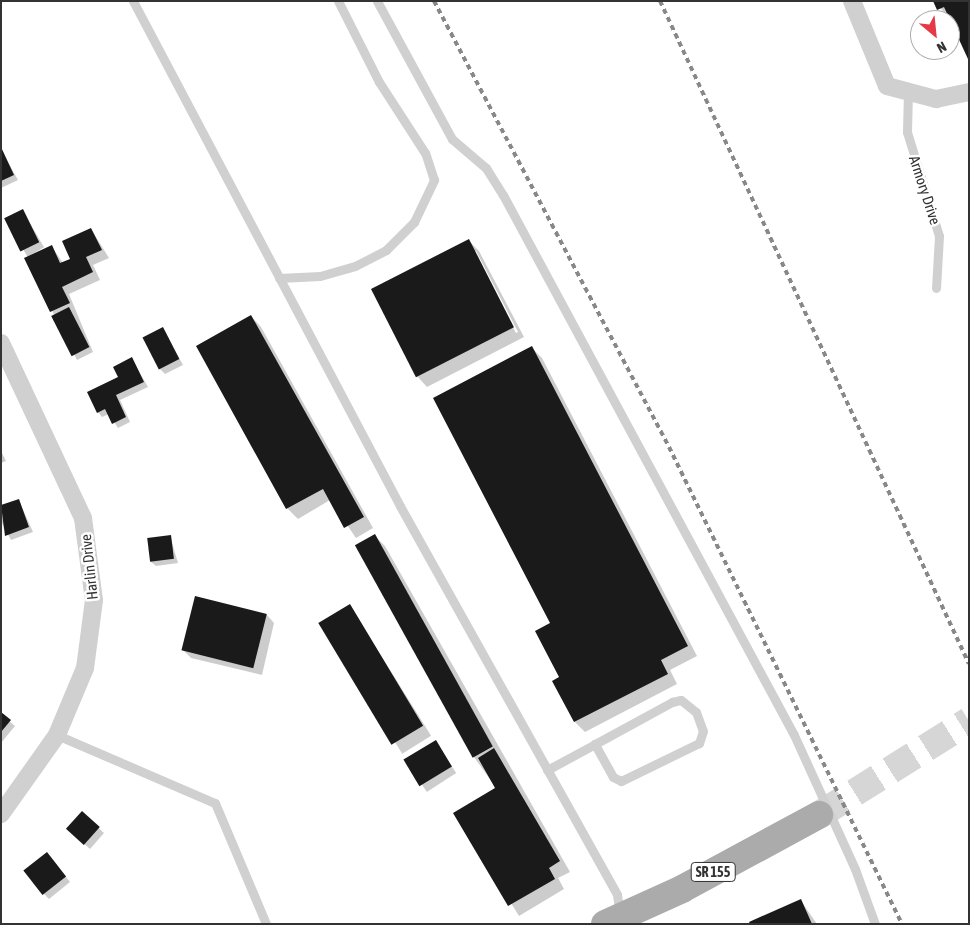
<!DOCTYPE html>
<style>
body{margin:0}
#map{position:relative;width:970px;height:925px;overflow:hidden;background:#fff;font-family:"Asap Condensed",sans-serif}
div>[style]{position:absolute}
.shadow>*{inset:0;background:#0003;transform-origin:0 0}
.building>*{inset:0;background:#1a1a1a;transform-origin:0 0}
.primary-tunnel>*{height:28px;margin-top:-14px;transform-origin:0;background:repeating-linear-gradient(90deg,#d6d6d6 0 28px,transparent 0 42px)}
.lane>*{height:9px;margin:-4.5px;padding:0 4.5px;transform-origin:4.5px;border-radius:4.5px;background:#d0d0d0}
.street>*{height:18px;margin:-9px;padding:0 9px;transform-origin:9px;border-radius:9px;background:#d0d0d0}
.primary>*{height:28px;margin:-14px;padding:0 14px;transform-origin:14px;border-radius:14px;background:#ababab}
.rail>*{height:4px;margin-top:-2px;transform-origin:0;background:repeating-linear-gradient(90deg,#888 0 5px,transparent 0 9px)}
span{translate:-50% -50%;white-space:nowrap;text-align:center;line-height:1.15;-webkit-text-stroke:5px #fff;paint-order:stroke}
.shield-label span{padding:1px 4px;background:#fff;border:1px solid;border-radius:4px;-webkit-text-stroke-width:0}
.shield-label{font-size:14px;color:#333;font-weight:700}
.street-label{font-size:15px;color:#333}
.frame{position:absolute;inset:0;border:2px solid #333;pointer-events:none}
.north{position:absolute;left:910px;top:10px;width:50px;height:50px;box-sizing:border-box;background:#fff;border:1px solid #adadad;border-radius:50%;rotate:152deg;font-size:14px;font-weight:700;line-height:20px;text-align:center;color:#333}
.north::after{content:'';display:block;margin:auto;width:18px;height:22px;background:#e63946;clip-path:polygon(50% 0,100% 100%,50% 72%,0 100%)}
</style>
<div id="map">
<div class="shadow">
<i style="clip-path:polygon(934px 1px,969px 1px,969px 62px,950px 19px)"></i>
<i style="clip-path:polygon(1px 150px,18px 180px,1px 188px)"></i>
<i style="left:23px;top:211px;width:42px;height:19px;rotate:60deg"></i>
<i style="clip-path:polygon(91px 229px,109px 258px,93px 265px,100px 280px,69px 294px,93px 352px,77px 360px,26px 259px,52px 247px,63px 263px,71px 259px)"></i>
<i style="clip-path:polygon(evenodd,469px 241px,479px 251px,524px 337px,427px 387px,417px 376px,373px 290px,469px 241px,474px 251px,476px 251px,518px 332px,516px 333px,474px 251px)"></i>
<i style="clip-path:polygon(251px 316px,261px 327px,373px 528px,356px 538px,330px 500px,298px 519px,287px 508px,197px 346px)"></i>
<i style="clip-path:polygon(163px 328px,183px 365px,165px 374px,160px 369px)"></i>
<i style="clip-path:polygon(532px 348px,542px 358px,697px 656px,670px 670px,677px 684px,585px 732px,575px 722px,560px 678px)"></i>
<i style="clip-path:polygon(132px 359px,148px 387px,120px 400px,130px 422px,118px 428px,109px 414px,102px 417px,98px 412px)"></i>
<i style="clip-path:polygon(1px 451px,6px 461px,1px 463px)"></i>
<i style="clip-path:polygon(19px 501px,33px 532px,11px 540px,1px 521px,1px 507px)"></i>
<i style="clip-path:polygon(170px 536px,178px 563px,156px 566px,151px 562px)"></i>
<i style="clip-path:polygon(375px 536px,385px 546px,570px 872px,558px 878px,564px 889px,519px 916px,455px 813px,497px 789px,474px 757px,357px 546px)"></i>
<i style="left:350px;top:606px;width:153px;height:34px;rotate:58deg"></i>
<i style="clip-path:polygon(267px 615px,274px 623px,262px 675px,191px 658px,183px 650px)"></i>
<i style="clip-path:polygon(1px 714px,15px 726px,1px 743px)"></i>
<i style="left:436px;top:742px;width:37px;height:35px;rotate:57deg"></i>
<i style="clip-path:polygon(82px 813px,104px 833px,90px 849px,73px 834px)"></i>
<i style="clip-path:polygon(52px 859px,70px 882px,49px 899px,44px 894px)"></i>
<i style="clip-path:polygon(801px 901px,817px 924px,751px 924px)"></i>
</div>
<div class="building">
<i style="clip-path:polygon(933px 1px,969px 1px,969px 61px,944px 7px,937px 10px)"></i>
<i style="clip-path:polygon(1px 147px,14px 175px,1px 181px)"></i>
<i style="left:23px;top:209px;width:37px;height:21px;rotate:64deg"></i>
<i style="clip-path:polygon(91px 228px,102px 250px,86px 257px,93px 272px,62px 287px,70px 303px,50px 312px,24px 258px,52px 245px,60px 263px,70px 259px,62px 241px)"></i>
<i style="left:469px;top:239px;width:99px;height:110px;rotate:63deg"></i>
<i style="left:69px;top:307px;width:45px;height:20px;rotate:63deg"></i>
<i style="clip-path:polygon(251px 315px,364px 517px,344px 528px,323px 489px,286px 509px,196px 346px)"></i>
<i style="left:163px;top:327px;width:36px;height:23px;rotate:63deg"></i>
<i style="clip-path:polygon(532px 346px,688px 646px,661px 660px,668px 674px,574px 722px,552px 681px,559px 677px,535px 631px,550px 623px,433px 398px)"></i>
<i style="clip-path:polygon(132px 357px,144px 382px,116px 395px,126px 417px,112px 424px,105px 409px,97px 413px,87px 392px,118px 377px,113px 367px)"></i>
<i style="clip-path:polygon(19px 499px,29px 527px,5px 536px,1px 505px)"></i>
<i style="left:375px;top:534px;width:243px;height:23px;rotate:61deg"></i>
<i style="left:171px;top:535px;width:24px;height:24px;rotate:83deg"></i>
<i style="left:195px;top:596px;width:74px;height:56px;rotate:14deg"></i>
<i style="left:350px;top:604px;width:142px;height:37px;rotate:59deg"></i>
<i style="clip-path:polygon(1px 712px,11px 720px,1px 732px)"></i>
<i style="left:436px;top:740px;width:31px;height:38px;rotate:59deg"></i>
<i style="clip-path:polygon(494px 748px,560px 861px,549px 868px,555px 879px,508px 906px,453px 813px,495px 788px,478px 758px)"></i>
<i style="left:82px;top:811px;width:24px;height:24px;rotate:42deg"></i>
<i style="left:47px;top:852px;width:31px;height:30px;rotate:52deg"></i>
<i style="clip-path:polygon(801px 899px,812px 924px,750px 924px,749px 922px)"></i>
</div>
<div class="primary-tunnel">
<i style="left:819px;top:815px;width:177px;rotate:-32.1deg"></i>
</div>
<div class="lane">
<i style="left:133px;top:1px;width:571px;rotate:62.13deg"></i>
<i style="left:400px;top:506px;width:445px;rotate:60.8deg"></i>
<i style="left:617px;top:895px;width:18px;rotate:81deg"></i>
<i style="left:377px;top:1px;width:157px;rotate:61.5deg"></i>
<i style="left:452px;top:139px;width:45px;rotate:40.5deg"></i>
<i style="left:486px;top:168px;width:32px;rotate:58deg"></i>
<i style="left:503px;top:195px;width:613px;rotate:61.68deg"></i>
<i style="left:794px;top:735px;width:147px;rotate:65.5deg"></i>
<i style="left:855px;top:869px;width:59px;rotate:70deg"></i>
<i style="left:908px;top:91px;width:41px;rotate:91.4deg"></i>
<i style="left:907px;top:132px;width:109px;rotate:72.9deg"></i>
<i style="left:939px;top:236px;width:52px;rotate:93.3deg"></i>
<i style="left:279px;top:278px;width:41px;rotate:-2.8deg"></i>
<i style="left:320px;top:276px;width:36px;rotate:-16deg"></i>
<i style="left:355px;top:266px;width:35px;rotate:-27deg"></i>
<i style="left:386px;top:250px;width:40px;rotate:-45deg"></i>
<i style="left:414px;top:222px;width:47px;rotate:-64.5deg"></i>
<i style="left:434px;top:180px;width:28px;rotate:-108deg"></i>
<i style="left:425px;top:153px;width:85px;rotate:-122.9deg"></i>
<i style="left:379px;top:82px;width:91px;rotate:-116.8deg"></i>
<i style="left:57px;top:735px;width:172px;rotate:23.3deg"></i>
<i style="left:215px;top:803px;width:131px;rotate:67.1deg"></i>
<i style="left:547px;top:770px;width:55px;rotate:-28.4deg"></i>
<i style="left:595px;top:744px;width:88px;rotate:-28.6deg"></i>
<i style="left:672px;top:702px;width:9px;rotate:-13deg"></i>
<i style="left:681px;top:700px;width:19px;rotate:39deg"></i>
<i style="left:696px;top:712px;width:20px;rotate:70deg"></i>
<i style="left:703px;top:731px;width:13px;rotate:108deg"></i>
<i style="left:699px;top:743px;width:87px;rotate:154deg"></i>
<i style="left:621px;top:781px;width:9px;rotate:-153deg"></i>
<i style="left:613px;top:777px;width:38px;rotate:-119deg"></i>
</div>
<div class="street">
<i style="left:852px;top:1px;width:92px;rotate:67.6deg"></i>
<i style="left:887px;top:86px;width:51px;rotate:14.9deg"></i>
<i style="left:936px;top:99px;width:34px;rotate:-12deg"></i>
<i style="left:1px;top:343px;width:193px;rotate:64.9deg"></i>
<i style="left:83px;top:518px;width:83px;rotate:82.4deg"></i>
<i style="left:94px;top:600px;width:69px;rotate:97.5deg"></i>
<i style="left:85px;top:668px;width:73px;rotate:112.7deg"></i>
<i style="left:57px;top:735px;width:97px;rotate:125.3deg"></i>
</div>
<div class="primary">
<i style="left:605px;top:924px;width:85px;rotate:-24.4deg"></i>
<i style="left:682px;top:889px;width:156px;rotate:-28.4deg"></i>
</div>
<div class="rail">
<i style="left:434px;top:1px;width:504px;rotate:62.21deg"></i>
<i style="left:669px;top:447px;width:531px;rotate:63.97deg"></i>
<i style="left:660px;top:1px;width:731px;rotate:65.01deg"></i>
</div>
<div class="shield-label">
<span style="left:713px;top:872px">SR 155</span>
</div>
<div class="street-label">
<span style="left:925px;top:190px;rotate:72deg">Armory Drive</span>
<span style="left:89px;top:567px;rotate:-96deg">Harlin Drive</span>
</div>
<div class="frame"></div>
<div class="north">N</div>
</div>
